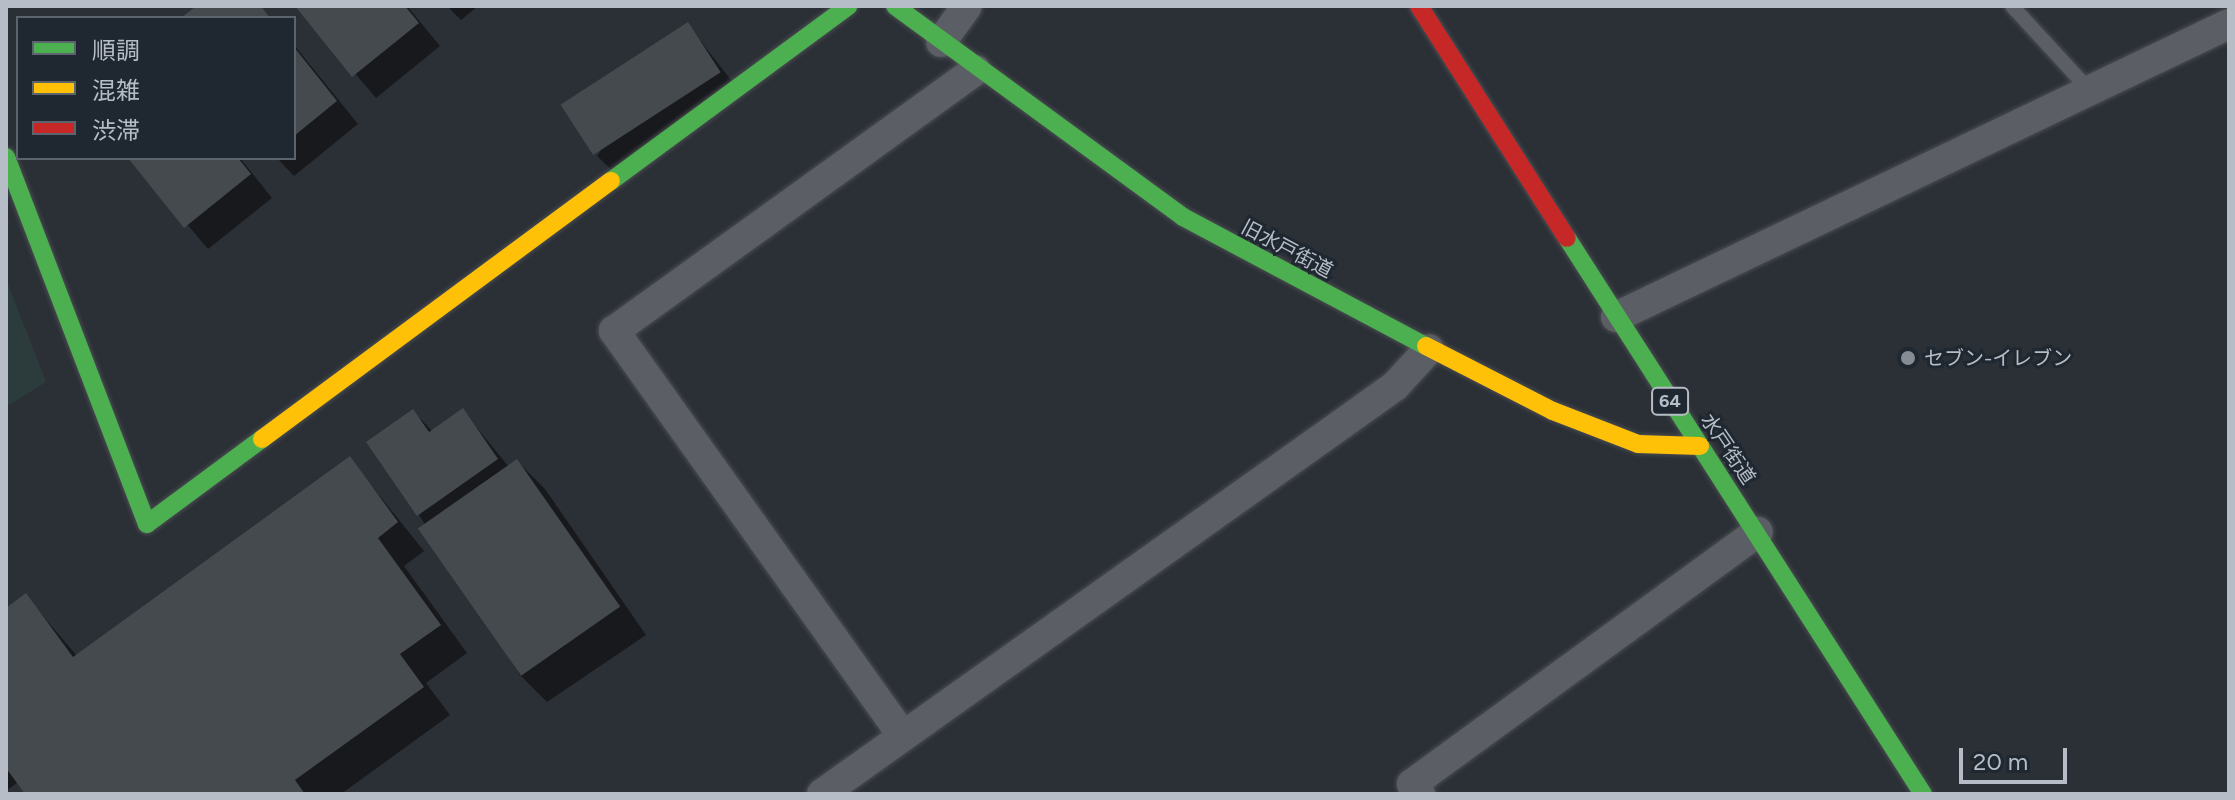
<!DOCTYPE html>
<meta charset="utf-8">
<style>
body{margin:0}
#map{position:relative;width:2235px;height:800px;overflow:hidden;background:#2b3036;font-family:Figtree,"Noto Sans JP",sans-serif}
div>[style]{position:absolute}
.green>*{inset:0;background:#2c3c3c}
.shadow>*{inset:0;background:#0007}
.building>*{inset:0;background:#454a4f;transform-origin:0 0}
.roads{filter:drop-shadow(0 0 2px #494c51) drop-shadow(0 0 2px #494c51)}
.lane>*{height:14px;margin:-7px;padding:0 7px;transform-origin:7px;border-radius:7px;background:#5b5e64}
.street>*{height:30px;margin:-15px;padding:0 15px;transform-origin:15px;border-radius:15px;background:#5b5e64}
.fast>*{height:18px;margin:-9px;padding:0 9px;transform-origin:9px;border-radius:9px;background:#4caf50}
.slow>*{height:18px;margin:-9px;padding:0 9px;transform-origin:9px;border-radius:9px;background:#ffc107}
.jam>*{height:18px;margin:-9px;padding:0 9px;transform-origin:9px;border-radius:9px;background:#c62828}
.dots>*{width:22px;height:22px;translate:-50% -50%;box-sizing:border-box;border:4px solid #1f2730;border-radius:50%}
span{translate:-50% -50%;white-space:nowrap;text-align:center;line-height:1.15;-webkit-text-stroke:6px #1f2730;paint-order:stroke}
.shield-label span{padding:2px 6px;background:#1f2730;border:2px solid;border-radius:6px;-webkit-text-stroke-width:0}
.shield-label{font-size:18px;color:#b6bdc6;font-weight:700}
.street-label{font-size:20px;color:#b6bdc6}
.poi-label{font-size:20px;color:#b6bdc6}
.left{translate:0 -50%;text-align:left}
.frame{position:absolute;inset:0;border:8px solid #b6bdc6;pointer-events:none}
.legend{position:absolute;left:16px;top:16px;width:280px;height:144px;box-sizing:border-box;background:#1f2730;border:2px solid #5b636c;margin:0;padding:10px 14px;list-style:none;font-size:24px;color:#b6bdc6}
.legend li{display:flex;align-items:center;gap:16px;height:40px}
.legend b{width:40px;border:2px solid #5b636c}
.scale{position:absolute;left:1959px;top:748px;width:108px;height:36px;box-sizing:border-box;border:4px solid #b6bdc6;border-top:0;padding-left:10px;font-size:24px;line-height:28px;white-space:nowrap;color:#b6bdc6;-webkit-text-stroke:6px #1f2730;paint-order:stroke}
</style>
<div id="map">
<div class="green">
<i style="clip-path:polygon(6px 279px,46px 382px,6px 407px)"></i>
</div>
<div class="shadow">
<i style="clip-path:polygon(298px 6px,407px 6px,440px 46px,376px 98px)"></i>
<i style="clip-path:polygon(447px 6px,478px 6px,461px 20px)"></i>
<i style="clip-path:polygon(687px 24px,742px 94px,620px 178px,597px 156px)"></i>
<i style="clip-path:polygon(294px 45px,358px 124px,294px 176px,277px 158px,294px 158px)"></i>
<i style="clip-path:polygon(131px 158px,240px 158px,272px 198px,208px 249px)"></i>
<i style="clip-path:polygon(413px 411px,433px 432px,463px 411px,509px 467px,517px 461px,545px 489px,646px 635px,547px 702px,520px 675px,419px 515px)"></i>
<i style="clip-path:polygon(350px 459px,424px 551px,404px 566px,467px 653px,426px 683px,450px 715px,341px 794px,27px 794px,18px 782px,6px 791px,6px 611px,26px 596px,77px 656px)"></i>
</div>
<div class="building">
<i style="clip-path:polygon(196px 6px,261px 6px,270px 18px,181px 18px)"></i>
<i style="clip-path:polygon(295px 6px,405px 6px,419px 23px,352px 77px)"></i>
<i style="left:688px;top:22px;width:60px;height:152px;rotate:57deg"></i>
<i style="clip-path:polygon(294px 47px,337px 101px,294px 136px)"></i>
<i style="clip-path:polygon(128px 158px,238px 158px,251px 174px,184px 228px)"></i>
<i style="clip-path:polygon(463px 408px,498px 459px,417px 516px,366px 442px,413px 409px,429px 432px)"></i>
<i style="clip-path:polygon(350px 456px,398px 522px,378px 538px,441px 625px,400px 654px,424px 687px,295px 780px,305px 794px,25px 794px,6px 768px,6px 608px,26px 593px,73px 657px)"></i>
<i style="left:517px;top:459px;width:180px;height:121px;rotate:55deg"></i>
</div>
<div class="roads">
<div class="lane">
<i style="left:2012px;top:6px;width:117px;rotate:47.4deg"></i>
</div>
<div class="street">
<i style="left:941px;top:42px;width:44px;rotate:-54.2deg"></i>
<i style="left:1616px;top:317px;width:679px;rotate:-25.55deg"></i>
<i style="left:903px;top:736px;width:498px;rotate:-125.5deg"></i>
<i style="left:614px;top:331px;width:446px;rotate:-35.8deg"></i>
<i style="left:822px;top:794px;width:703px;rotate:-35.45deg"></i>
<i style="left:1395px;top:386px;width:50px;rotate:-47.4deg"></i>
<i style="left:1420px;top:794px;width:13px;rotate:-129deg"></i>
<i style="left:1412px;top:784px;width:428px;rotate:-36.1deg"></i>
</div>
<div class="fast">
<i style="left:895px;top:6px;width:357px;rotate:36.2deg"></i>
<i style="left:1183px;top:217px;width:275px;rotate:28deg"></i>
<i style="left:6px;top:157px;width:393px;rotate:69deg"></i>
<i style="left:147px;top:524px;width:143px;rotate:-36.5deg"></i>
<i style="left:611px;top:181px;width:295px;rotate:-36.4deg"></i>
<i style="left:1567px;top:238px;width:660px;rotate:57.37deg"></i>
</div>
<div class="slow">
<i style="left:1426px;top:346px;width:143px;rotate:27.1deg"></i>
<i style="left:1553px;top:411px;width:91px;rotate:21.2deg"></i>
<i style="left:1638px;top:444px;width:62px;rotate:1.8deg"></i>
<i style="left:262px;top:439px;width:434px;rotate:-36.5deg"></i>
</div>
<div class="jam">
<i style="left:1419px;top:6px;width:275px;rotate:57.5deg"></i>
</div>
</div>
<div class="dots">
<i style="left:1908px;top:358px;background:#858c94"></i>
</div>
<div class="shield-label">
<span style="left:1670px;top:401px">64</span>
</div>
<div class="street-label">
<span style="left:1287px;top:249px;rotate:28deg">旧水戸街道</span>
<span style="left:1728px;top:449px;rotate:56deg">水戸街道</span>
</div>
<div class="poi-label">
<span class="left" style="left:1924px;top:358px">セブン-イレブン</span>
</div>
<div class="frame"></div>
<ul class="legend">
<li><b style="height:10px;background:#4caf50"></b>順調</li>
<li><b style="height:10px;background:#ffc107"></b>混雑</li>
<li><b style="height:10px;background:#c62828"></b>渋滞</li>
</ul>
<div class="scale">20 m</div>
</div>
